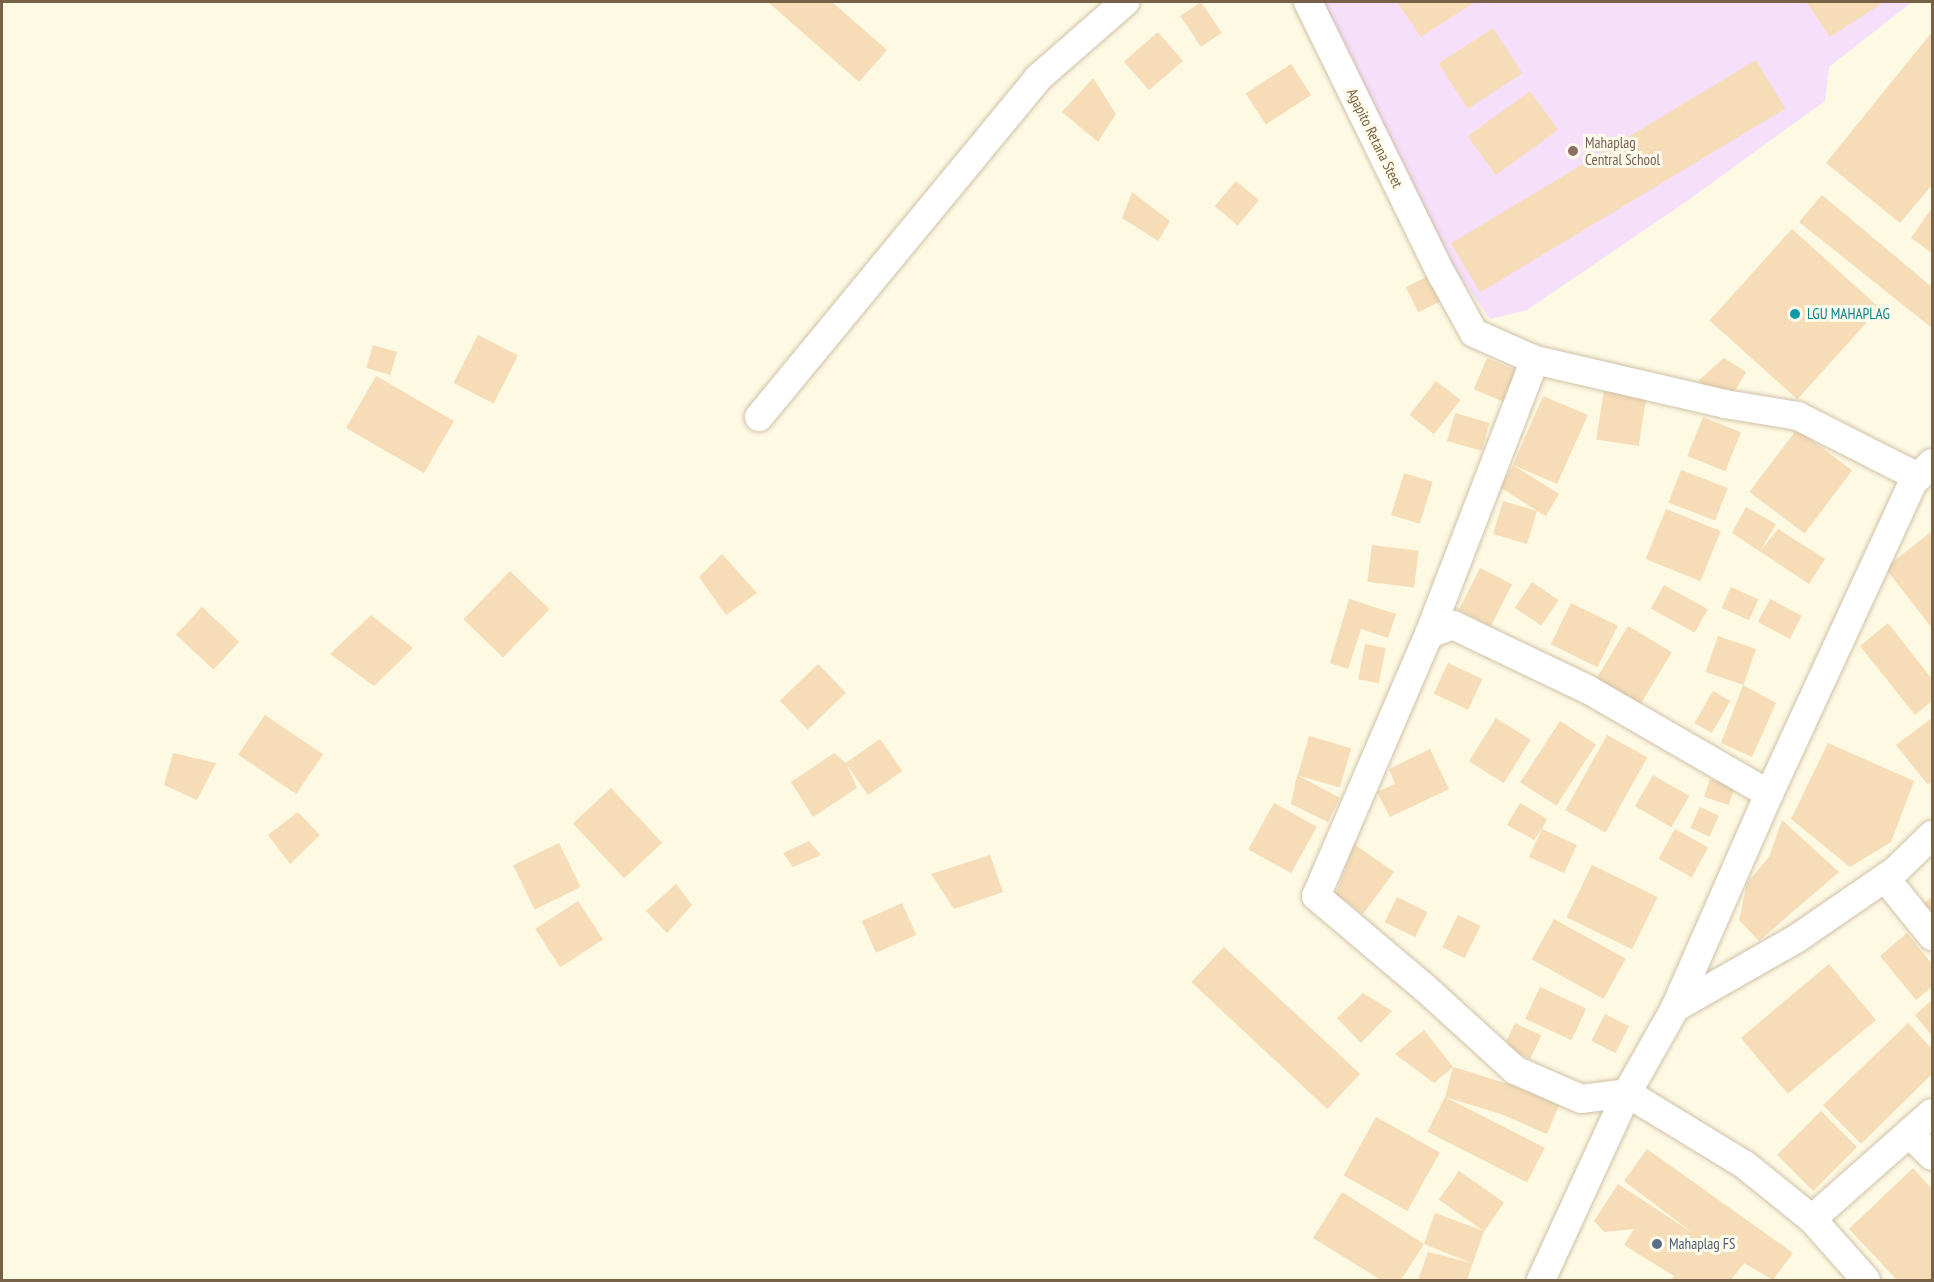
<!DOCTYPE html>
<style>
body{margin:0}
#map{position:relative;width:1934px;height:1282px;overflow:hidden;background:#fef9e3;font-family:"PT Sans Narrow",sans-serif}
div>[style]{position:absolute}
.education>*{inset:0;background:#f6dffa}
.building>*{inset:0;background:#f6ddb8;transform-origin:0 0}
.roads{filter:drop-shadow(0 0 2px #d0c1a8) drop-shadow(0 0 2px #d0c1a8)}
.minor>*{height:28px;margin:-14px;padding:0 14px;transform-origin:14px;border-radius:14px;background:#fff}
.dots>*{width:16px;height:16px;translate:-50% -50%;box-sizing:border-box;border:3px solid #fffbeb;border-radius:50%}
span{translate:-50% -50%;white-space:nowrap;text-align:center;line-height:1.15;-webkit-text-stroke:6px #fffbeb;paint-order:stroke}
.street-label{font-size:15px;color:#786247}
.education-label{font-size:15px;color:#785e54}
.left{translate:0 -50%;text-align:left}
.culture-label{font-size:15px;color:#0d838f}
.service-label{font-size:15px;color:#4e5e75}
.frame{position:absolute;inset:0;border:3px solid #786247;pointer-events:none}
</style>
<div id="map">
<div class="education">
<i style="clip-path:polygon(1313px 2px,1912px 2px,1829px 67px,1825px 101px,1687px 201px,1527px 310px,1490px 319px,1454px 268px)"></i>
</div>
<div class="building">
<i style="clip-path:polygon(768px 2px,832px 2px,887px 50px,859px 82px)"></i>
<i style="left:1201px;top:2px;width:37px;height:25px;rotate:56deg"></i>
<i style="clip-path:polygon(1397px 2px,1475px 2px,1421px 37px)"></i>
<i style="clip-path:polygon(1806px 2px,1884px 2px,1830px 37px)"></i>
<i style="left:1493px;top:28px;width:54px;height:65px;rotate:57deg"></i>
<i style="left:1158px;top:32px;width:38px;height:45px;rotate:49deg"></i>
<i style="clip-path:polygon(1932px 32px,1932px 185px,1900px 223px,1826px 163px)"></i>
<i style="left:1756px;top:60px;width:57px;height:356px;rotate:59deg"></i>
<i style="left:1291px;top:64px;width:37px;height:54px;rotate:57deg"></i>
<i style="clip-path:polygon(1093px 78px,1116px 114px,1098px 142px,1062px 112px)"></i>
<i style="left:1530px;top:91px;width:48px;height:77px;rotate:54deg"></i>
<i style="left:1236px;top:181px;width:30px;height:33px;rotate:40deg"></i>
<i style="clip-path:polygon(1132px 192px,1170px 221px,1158px 241px,1122px 218px)"></i>
<i style="clip-path:polygon(1822px 195px,1932px 287px,1932px 328px,1799px 222px)"></i>
<i style="clip-path:polygon(1932px 208px,1932px 253px,1911px 238px)"></i>
<i style="left:1792px;top:229px;width:118px;height:123px;rotate:42deg"></i>
<i style="left:1428px;top:276px;width:28px;height:25px;rotate:63deg"></i>
<i style="left:478px;top:335px;width:45px;height:54px;rotate:27deg"></i>
<i style="left:373px;top:345px;width:25px;height:24px;rotate:16deg"></i>
<i style="left:1487px;top:358px;width:34px;height:34px;rotate:23deg"></i>
<i style="clip-path:polygon(1724px 358px,1746px 372px,1729px 401px,1698px 381px)"></i>
<i style="left:376px;top:376px;width:90px;height:60px;rotate:30deg"></i>
<i style="left:1436px;top:381px;width:31px;height:43px;rotate:38deg"></i>
<i style="left:1604px;top:390px;width:43px;height:50px;rotate:9deg"></i>
<i style="clip-path:polygon(1543px 396px,1588px 415px,1557px 484px,1513px 465px,1559px 494px,1546px 516px,1537px 511px,1527px 544px,1493px 534px,1503px 501px,1537px 511px,1500px 487px,1513px 465px)"></i>
<i style="left:1455px;top:413px;width:36px;height:29px;rotate:16deg"></i>
<i style="left:1703px;top:417px;width:41px;height:42px;rotate:22deg"></i>
<i style="left:1797px;top:429px;width:69px;height:79px;rotate:37deg"></i>
<i style="left:1681px;top:470px;width:50px;height:35px;rotate:21deg"></i>
<i style="left:1404px;top:473px;width:30px;height:44px;rotate:17deg"></i>
<i style="clip-path:polygon(1746px 507px,1776px 524px,1761px 550px,1778px 529px,1825px 559px,1809px 584px,1732px 533px)"></i>
<i style="left:1666px;top:509px;width:59px;height:54px;rotate:22deg"></i>
<i style="clip-path:polygon(1932px 531px,1932px 628px,1885px 568px)"></i>
<i style="left:1372px;top:545px;width:47px;height:37px;rotate:7deg"></i>
<i style="clip-path:polygon(722px 554px,757px 593px,726px 615px,699px 577px)"></i>
<i style="left:1480px;top:568px;width:36px;height:47px;rotate:27deg"></i>
<i style="left:510px;top:571px;width:55px;height:67px;rotate:44deg"></i>
<i style="left:1532px;top:582px;width:32px;height:31px;rotate:34deg"></i>
<i style="left:1664px;top:585px;width:50px;height:27px;rotate:29deg"></i>
<i style="left:1731px;top:587px;width:30px;height:23px;rotate:24deg"></i>
<i style="clip-path:polygon(1349px 599px,1396px 614px,1388px 638px,1361px 629px,1348px 669px,1330px 663px)"></i>
<i style="left:1770px;top:599px;width:36px;height:26px;rotate:28deg"></i>
<i style="left:1571px;top:603px;width:52px;height:46px;rotate:26deg"></i>
<i style="left:202px;top:607px;width:51px;height:38px;rotate:43deg"></i>
<i style="clip-path:polygon(371px 615px,413px 648px,374px 686px,330px 654px)"></i>
<i style="clip-path:polygon(1888px 623px,1932px 679px,1932px 701px,1915px 715px,1860px 646px)"></i>
<i style="left:1628px;top:626px;width:51px;height:61px;rotate:31deg"></i>
<i style="left:1718px;top:636px;width:40px;height:38px;rotate:19deg"></i>
<i style="left:1365px;top:644px;width:21px;height:36px;rotate:11deg"></i>
<i style="left:1448px;top:663px;width:38px;height:34px;rotate:25deg"></i>
<i style="left:818px;top:664px;width:40px;height:53px;rotate:46deg"></i>
<i style="clip-path:polygon(1743px 685px,1776px 703px,1752px 757px,1721px 743px)"></i>
<i style="left:1713px;top:691px;width:20px;height:37px;rotate:30deg"></i>
<i style="left:265px;top:715px;width:70px;height:48px;rotate:34deg"></i>
<i style="left:1496px;top:718px;width:41px;height:51px;rotate:32deg"></i>
<i style="clip-path:polygon(1932px 718px,1932px 782px,1928px 785px,1896px 745px)"></i>
<i style="left:1560px;top:721px;width:43px;height:73px;rotate:33deg"></i>
<i style="left:1607px;top:735px;width:46px;height:86px;rotate:29deg"></i>
<i style="left:1309px;top:736px;width:44px;height:41px;rotate:16deg"></i>
<i style="left:880px;top:739px;width:39px;height:42px;rotate:55deg"></i>
<i style="clip-path:polygon(1828px 743px,1914px 781px,1891px 842px,1850px 867px,1791px 819px)"></i>
<i style="clip-path:polygon(1430px 749px,1449px 789px,1390px 817px,1377px 792px,1395px 784px,1389px 769px)"></i>
<i style="clip-path:polygon(173px 753px,216px 763px,197px 800px,164px 785px)"></i>
<i style="clip-path:polygon(834px 753px,846px 763px,857px 788px,813px 817px,791px 782px)"></i>
<i style="clip-path:polygon(1297px 775px,1340px 798px,1328px 822px,1291px 804px)"></i>
<i style="left:1653px;top:775px;width:42px;height:36px;rotate:30deg"></i>
<i style="left:1710px;top:779px;width:26px;height:19px;rotate:18deg"></i>
<i style="left:611px;top:788px;width:75px;height:52px;rotate:47deg"></i>
<i style="left:1274px;top:803px;width:49px;height:53px;rotate:29deg"></i>
<i style="clip-path:polygon(1520px 803px,1547px 819px,1542px 829px,1577px 845px,1564px 873px,1529px 857px,1542px 829px,1534px 840px,1507px 825px)"></i>
<i style="left:1700px;top:807px;width:21px;height:23px;rotate:25deg"></i>
<i style="clip-path:polygon(298px 812px,320px 835px,290px 864px,268px 835px)"></i>
<i style="clip-path:polygon(1782px 820px,1839px 872px,1759px 941px,1739px 920px,1747px 883px,1769px 857px)"></i>
<i style="left:1675px;top:829px;width:38px;height:34px;rotate:29deg"></i>
<i style="clip-path:polygon(809px 841px,821px 855px,793px 867px,783px 853px)"></i>
<i style="left:559px;top:843px;width:49px;height:51px;rotate:64deg"></i>
<i style="clip-path:polygon(1354px 844px,1394px 872px,1363px 914px,1336px 894px)"></i>
<i style="clip-path:polygon(990px 855px,1003px 892px,954px 909px,931px 874px)"></i>
<i style="left:1592px;top:865px;width:73px;height:58px;rotate:26deg"></i>
<i style="clip-path:polygon(676px 884px,692px 905px,667px 933px,646px 911px)"></i>
<i style="clip-path:polygon(1932px 896px,1932px 913px,1924px 904px)"></i>
<i style="left:1397px;top:897px;width:34px;height:28px;rotate:26deg"></i>
<i style="left:578px;top:901px;width:46px;height:51px;rotate:57deg"></i>
<i style="left:902px;top:903px;width:35px;height:44px;rotate:66deg"></i>
<i style="left:1458px;top:915px;width:25px;height:36px;rotate:26deg"></i>
<i style="left:1554px;top:919px;width:82px;height:46px;rotate:29deg"></i>
<i style="clip-path:polygon(1907px 933px,1932px 964px,1932px 987px,1916px 1000px,1880px 956px)"></i>
<i style="left:1224px;top:947px;width:186px;height:48px;rotate:43deg"></i>
<i style="left:1829px;top:964px;width:73px;height:115px;rotate:50deg"></i>
<i style="left:1540px;top:987px;width:51px;height:35px;rotate:25deg"></i>
<i style="clip-path:polygon(1363px 993px,1392px 1011px,1361px 1043px,1337px 1018px)"></i>
<i style="clip-path:polygon(1932px 1000px,1932px 1036px,1915px 1015px)"></i>
<i style="left:1605px;top:1014px;width:27px;height:30px;rotate:27deg"></i>
<i style="left:1515px;top:1023px;width:29px;height:26px;rotate:25deg"></i>
<i style="clip-path:polygon(1908px 1023px,1932px 1049px,1932px 1074px,1861px 1144px,1823px 1105px)"></i>
<i style="clip-path:polygon(1424px 1030px,1453px 1067px,1434px 1083px,1395px 1054px)"></i>
<i style="clip-path:polygon(1453px 1067px,1512px 1085px,1559px 1105px,1547px 1134px,1501px 1114px,1445px 1097px)"></i>
<i style="left:1445px;top:1097px;width:112px;height:39px;rotate:27deg"></i>
<i style="left:1821px;top:1111px;width:51px;height:62px;rotate:45deg"></i>
<i style="left:1376px;top:1117px;width:73px;height:67px;rotate:29deg"></i>
<i style="clip-path:polygon(1647px 1149px,1793px 1253px,1773px 1280px,1744px 1263px,1731px 1280px,1671px 1280px,1674px 1276px,1624px 1245px,1634px 1229px,1604px 1232px,1594px 1221px,1618px 1184px,1693px 1233px,1624px 1181px)"></i>
<i style="clip-path:polygon(1913px 1168px,1932px 1189px,1932px 1280px,1897px 1280px,1849px 1229px)"></i>
<i style="left:1459px;top:1171px;width:55px;height:35px;rotate:35deg"></i>
<i style="clip-path:polygon(1342px 1192px,1424px 1244px,1435px 1213px,1484px 1231px,1467px 1280px,1418px 1280px,1428px 1252px,1471px 1263px,1424px 1244px,1401px 1280px,1381px 1280px,1313px 1238px)"></i>
</div>
<div class="roads">
<div class="minor">
<i style="left:1308px;top:2px;width:304px;rotate:63.9deg"></i>
<i style="left:1442px;top:275px;width:66px;rotate:61.1deg"></i>
<i style="left:1474px;top:333px;width:67px;rotate:23.9deg"></i>
<i style="left:1535px;top:360px;width:195px;rotate:13deg"></i>
<i style="left:1725px;top:404px;width:74px;rotate:9.3deg"></i>
<i style="left:1798px;top:416px;width:135px;rotate:26.9deg"></i>
<i style="left:759px;top:417px;width:439px;rotate:-50.5deg"></i>
<i style="left:1038px;top:78px;width:116px;rotate:-41.1deg"></i>
<i style="left:1429px;top:634px;width:294px;rotate:-68.9deg"></i>
<i style="left:1769px;top:794px;width:208px;rotate:-150deg"></i>
<i style="left:1589px;top:690px;width:151px;rotate:-154.5deg"></i>
<i style="left:1453px;top:625px;width:26px;rotate:159deg"></i>
<i style="left:1429px;top:634px;width:285px;rotate:113.3deg"></i>
<i style="left:1316px;top:896px;width:143px;rotate:40.2deg"></i>
<i style="left:1425px;top:988px;width:122px;rotate:42.3deg"></i>
<i style="left:1515px;top:1070px;width:72px;rotate:23.7deg"></i>
<i style="left:1581px;top:1099px;width:46px;rotate:-7.4deg"></i>
<i style="left:1627px;top:1093px;width:138px;rotate:31.4deg"></i>
<i style="left:1745px;top:1165px;width:86px;rotate:38.9deg"></i>
<i style="left:1812px;top:1219px;width:81px;rotate:48.5deg"></i>
<i style="left:1885px;top:878px;width:75px;rotate:51deg"></i>
<i style="left:1675px;top:1008px;width:139px;rotate:-29.7deg"></i>
<i style="left:1796px;top:939px;width:120px;rotate:-34.5deg"></i>
<i style="left:1895px;top:871px;width:52px;rotate:-44.2deg"></i>
<i style="left:1910px;top:1134px;width:31px;rotate:45deg"></i>
<i style="left:1812px;top:1219px;width:160px;rotate:-41.5deg"></i>
<i style="left:1541px;top:1280px;width:206px;rotate:-65.3deg"></i>
<i style="left:1627px;top:1093px;width:98px;rotate:-60.5deg"></i>
<i style="left:1675px;top:1008px;width:234px;rotate:-66.3deg"></i>
<i style="left:1769px;top:794px;width:344px;rotate:-65.2deg"></i>
<i style="left:1913px;top:482px;width:27px;rotate:-45deg"></i>
</div>
</div>
<div class="dots">
<i style="left:1573px;top:151px;background:#8d6e63"></i>
<i style="left:1795px;top:314px;background:#0f9aa8"></i>
<i style="left:1657px;top:1244px;background:#5c6f8a"></i>
</div>
<div class="street-label">
<span style="left:1375px;top:138px;rotate:64deg">Agapito Retana Steet</span>
</div>
<div class="education-label">
<span class="left" style="left:1585px;top:151px">Mahaplag<br>Central School</span>
</div>
<div class="culture-label">
<span class="left" style="left:1807px;top:314px">LGU MAHAPLAG</span>
</div>
<div class="service-label">
<span class="left" style="left:1669px;top:1244px">Mahaplag FS</span>
</div>
<div class="frame"></div>
</div>
